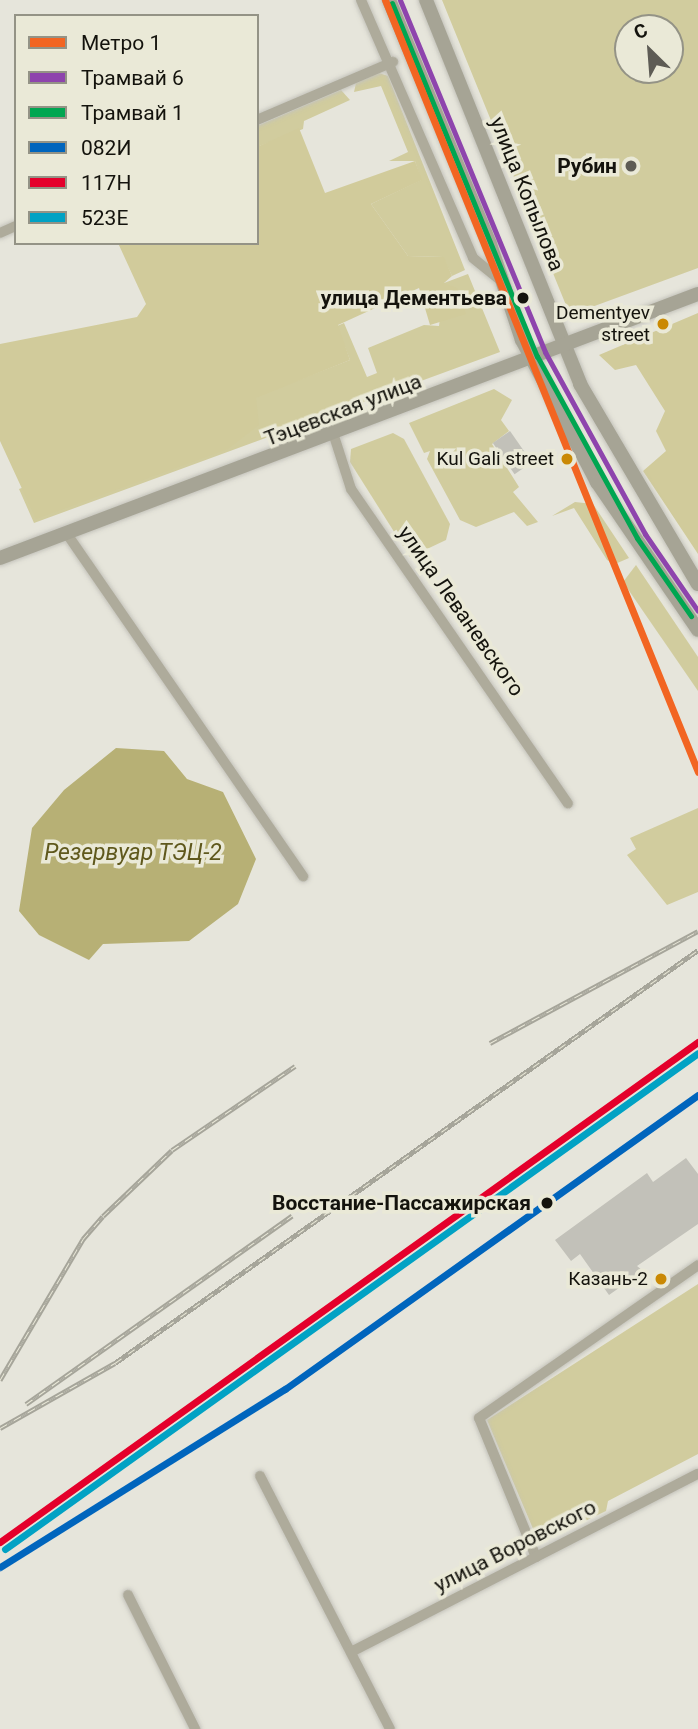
<!DOCTYPE html>
<meta charset="utf-8">
<style>
body{margin:0}
#map{position:relative;width:698px;height:1729px;overflow:hidden;background:#e6e5db;font-family:Roboto,sans-serif}
div>[style]{position:absolute}
.green>*{inset:0;background:#d1cc9e}
.forest>*{inset:0;background:#d1cb9b}
.water>*{inset:0;background:#b7b075}
.building>*{inset:0;background:#c2c1b9;transform-origin:0 0}
.roads{filter:drop-shadow(0 0 2px #c4c3bb) drop-shadow(0 0 2px #c4c3bb)}
.minor>*{height:10px;margin:-5px;padding:0 5px;transform-origin:5px;border-radius:5px;background:#aeab9b}
.major>*{height:14px;margin:-7px;padding:0 7px;transform-origin:7px;border-radius:7px;background:#a6a495}
.rail>*{height:5px;margin-top:-2.5px;transform-origin:0;background:repeating-linear-gradient(90deg,#eae9d7 0 8px,#a6a59a 0 16px);box-sizing:border-box;border-block:2px solid #a6a59a}
.rail-1>*{height:7px;margin:-3.5px;padding:0 3.5px;transform-origin:3.5px;border-radius:3.5px;background:#0065bd}
.rail-2>*{height:7px;margin:-3.5px;padding:0 3.5px;transform-origin:3.5px;border-radius:3.5px;background:#e4002b}
.rail-3>*{height:7px;margin:-3.5px;padding:0 3.5px;transform-origin:3.5px;border-radius:3.5px;background:#01a2c4}
.tram-1>*{height:5px;margin:-2.5px;padding:0 2.5px;transform-origin:2.5px;border-radius:2.5px;background:#8e44ad}
.tram-2>*{height:5px;margin:-2.5px;padding:0 2.5px;transform-origin:2.5px;border-radius:2.5px;background:#00a651}
.metro-1>*{height:7px;margin:-3.5px;padding:0 3.5px;transform-origin:3.5px;border-radius:3.5px;background:#f26522}
.dots>*{width:19px;height:19px;translate:-50% -50%;box-sizing:border-box;border:4px solid #eae9d7;border-radius:50%}
span{translate:-50% -50%;white-space:nowrap;text-align:center;line-height:1.15;-webkit-text-stroke:7px #eae9d7;paint-order:stroke}
.bus-label{font-size:19px;color:#14130d}
.right{translate:-100% -50%;text-align:right}
.poi-label{font-size:21px;color:#14130d;font-weight:700}
.street-label{font-size:21px;color:#14130d}
.stop-label{font-size:21px;color:#14130d;font-weight:700}
.water-label{font-size:23px;color:#5f581c;font-style:italic}
.legend{position:absolute;left:14px;top:14px;width:245px;height:231px;box-sizing:border-box;background:#eae9d7;border:2px solid #949386;margin:0;padding:9px 12px;list-style:none;font-size:21px;color:#14130d}
.legend li{display:flex;align-items:center;gap:14px;height:35px}
.legend b{width:35px;border:2px solid #949386}
.north{position:absolute;left:614px;top:14px;width:70px;height:70px;box-sizing:border-box;background:#eae9d7;border:2px solid #949386;border-radius:50%;rotate:335deg;font-size:19px;font-weight:700;line-height:28px;text-align:center;color:#14130d}
.north::after{content:'';display:block;margin:auto;width:24px;height:32px;background:#5e5c55;clip-path:polygon(50% 0,100% 100%,50% 72%,0 100%)}
</style>
<div id="map">
<div class="green">
<i style="clip-path:polygon(evenodd,442px 0,698px 0,698px 268px,570px 315px,442px 0,628px 28px,670px 28px,670px 70px,628px 70px,628px 28px)"></i>
<i style="clip-path:polygon(379px 73px,388px 76px,465px 270px,452px 276px,443px 257px,408px 256px,371px 204px,421px 180px,415px 161px,389px 161px,408px 152px,381px 86px,354px 92px,356px 83px)"></i>
<i style="clip-path:polygon(341px 90px,350px 100px,304px 121px,303px 129px,257px 147px,257px 126px)"></i>
<i style="clip-path:polygon(468px 274px,500px 352px,34px 523px,19px 489px,350px 360px,337px 326px,344px 323px,367px 377px,377px 373px,368px 348px,424px 325px,439px 326px,444px 283px)"></i>
<i style="clip-path:polygon(494px 389px,512px 400px,501px 420px,509px 431px,492px 444px,519px 487px,513px 492px,538px 522px,527px 526px,514px 512px,476px 527px,460px 520px,427px 459px,430px 451px,424px 453px,409px 423px)"></i>
<i style="clip-path:polygon(393px 433px,404px 439px,450px 524px,446px 540px,410px 557px,350px 462px,351px 449px)"></i>
<i style="clip-path:polygon(575px 502px,593px 504px,629px 558px,615px 564px,607px 560px,574px 508px,552px 516px)"></i>
<i style="clip-path:polygon(636px 565px,698px 657px,698px 691px,623px 582px)"></i>
<i style="clip-path:polygon(698px 808px,698px 892px,667px 905px,627px 855px,636px 849px,630px 838px)"></i>
<i style="clip-path:polygon(698px 1284px,698px 1454px,608px 1501px,606px 1511px,539px 1543px,487px 1420px)"></i>
</div>
<div class="forest">
<i style="clip-path:polygon(299px 128px,325px 193px,415px 161px,422px 180px,371px 204px,408px 256px,444px 257px,452px 276px,444px 283px,457px 288px,466px 314px,430px 325px,419px 288px,338px 325px,350px 360px,256px 398px,259px 425px,228px 449px,36px 519px,0 441px,0 344px,137px 317px,146px 304px,118px 243px,257px 243px,257px 147px)"></i>
<i style="clip-path:polygon(698px 313px,698px 554px,643px 471px,666px 451px,656px 431px,665px 411px,636px 365px,615px 370px,599px 355px)"></i>
</div>
<div class="water">
<i style="clip-path:polygon(116px 748px,164px 751px,187px 779px,223px 792px,256px 859px,238px 904px,189px 941px,103px 944px,89px 960px,39px 935px,19px 911px,32px 828px,64px 790px)"></i>
</div>
<div class="building">
<i style="left:510px;top:431px;width:38px;height:21px;rotate:55deg"></i>
<i style="clip-path:polygon(686px 1158px,698px 1174px,698px 1224px,637px 1266px,643px 1271px,609px 1295px,580px 1254px,571px 1261px,555px 1240px,647px 1173px,653px 1182px)"></i>
</div>
<div class="roads">
<div class="minor">
<i style="left:361px;top:0;width:281px;rotate:66.5deg"></i>
<i style="left:473px;top:258px;width:35px;rotate:39deg"></i>
<i style="left:257px;top:120px;width:148px;rotate:-23.1deg"></i>
<i style="left:0;top:233px;width:17px;rotate:-24deg"></i>
<i style="left:334px;top:436px;width:56px;rotate:72.2deg"></i>
<i style="left:351px;top:489px;width:382px;rotate:55.4deg"></i>
<i style="left:67px;top:534px;width:416px;rotate:55.4deg"></i>
<i style="left:260px;top:1476px;width:284px;rotate:62.8deg"></i>
<i style="left:536px;top:1557px;width:150px;rotate:-112.3deg"></i>
<i style="left:479px;top:1418px;width:267px;rotate:-34.9deg"></i>
<i style="left:128px;top:1595px;width:150px;rotate:63.4deg"></i>
<i style="left:351px;top:1652px;width:390px;rotate:-27.2deg"></i>
</div>
<div class="major">
<i style="left:389px;top:0;width:264px;rotate:67.5deg"></i>
<i style="left:490px;top:244px;width:101px;rotate:71.6deg"></i>
<i style="left:522px;top:340px;width:161px;rotate:62.2deg"></i>
<i style="left:597px;top:482px;width:179px;rotate:55.7deg"></i>
<i style="left:426px;top:0;width:414px;rotate:68.1deg"></i>
<i style="left:580px;top:384px;width:232px;rotate:59.5deg"></i>
<i style="left:0;top:558px;width:746px;rotate:-20.72deg"></i>
</div>
</div>
<div class="rail">
<i style="left:490px;top:1043px;width:236px;rotate:-28.3deg"></i>
<i style="left:0;top:1380px;width:164px;rotate:-59.5deg"></i>
<i style="left:83px;top:1239px;width:30px;rotate:-49deg"></i>
<i style="left:103px;top:1216px;width:95px;rotate:-43.7deg"></i>
<i style="left:172px;top:1150px;width:149px;rotate:-34.3deg"></i>
<i style="left:26px;top:1404px;width:326px;rotate:-35.3deg"></i>
<i style="left:0;top:1428px;width:132px;rotate:-29.5deg"></i>
<i style="left:115px;top:1363px;width:714px;rotate:-35.31deg"></i>
</div>
<div class="rail-1">
<i style="left:0;top:1567px;width:336px;rotate:-32deg"></i>
<i style="left:285px;top:1389px;width:507px;rotate:-35.45deg"></i>
</div>
<div class="rail-2">
<i style="left:0;top:1542px;width:859px;rotate:-35.62deg"></i>
</div>
<div class="rail-3">
<i style="left:5px;top:1549px;width:852px;rotate:-35.59deg"></i>
</div>
<div class="tram-1">
<i style="left:400px;top:0;width:381px;rotate:67.6deg"></i>
<i style="left:545px;top:352px;width:208px;rotate:61.2deg"></i>
<i style="left:645px;top:534px;width:93px;rotate:55.5deg"></i>
</div>
<div class="tram-2">
<i style="left:392px;top:3px;width:382px;rotate:67.7deg"></i>
<i style="left:537px;top:356px;width:208px;rotate:61.2deg"></i>
<i style="left:637px;top:538px;width:95px;rotate:55.3deg"></i>
</div>
<div class="metro-1">
<i style="left:385px;top:0;width:833px;rotate:67.93deg"></i>
</div>
<div class="dots">
<i style="left:631px;top:166px;background:#5e5c55"></i>
<i style="left:523px;top:298px;background:#14130d"></i>
<i style="left:663px;top:324px;background:#ca8903"></i>
<i style="left:567px;top:459px;background:#ca8903"></i>
<i style="left:547px;top:1203px;background:#14130d"></i>
<i style="left:661px;top:1279px;background:#ca8903"></i>
</div>
<div class="bus-label">
<span class="right" style="left:650px;top:324px">Dementyev<br>street</span>
<span class="right" style="left:554px;top:459px">Kul Gali street</span>
<span class="right" style="left:648px;top:1279px">Казань-2</span>
</div>
<div class="poi-label">
<span class="right" style="left:617px;top:166px">Рубин</span>
</div>
<div class="street-label">
<span style="left:527px;top:194px;rotate:68deg">улица Копылова</span>
<span style="left:343px;top:410px;rotate:-21deg">Тэцевская улица</span>
<span style="left:461px;top:611px;rotate:55deg">улица Леваневского</span>
<span style="left:515px;top:1546px;rotate:-27deg">улица Воровского</span>
</div>
<div class="stop-label">
<span class="right" style="left:507px;top:298px">улица Дементьева</span>
<span class="right" style="left:531px;top:1203px">Восстание-Пассажирская</span>
</div>
<div class="water-label">
<span style="left:133px;top:853px">Резервуар ТЭЦ-2</span>
</div>
<ul class="legend">
<li><b style="height:9px;background:#f26522"></b>Метро 1</li>
<li><b style="height:9px;background:#8e44ad"></b>Трамвай 6</li>
<li><b style="height:9px;background:#00a651"></b>Трамвай 1</li>
<li><b style="height:9px;background:#0065bd"></b>082И</li>
<li><b style="height:9px;background:#e4002b"></b>117Н</li>
<li><b style="height:9px;background:#01a2c4"></b>523Е</li>
</ul>
<div class="north">С</div>
</div>
